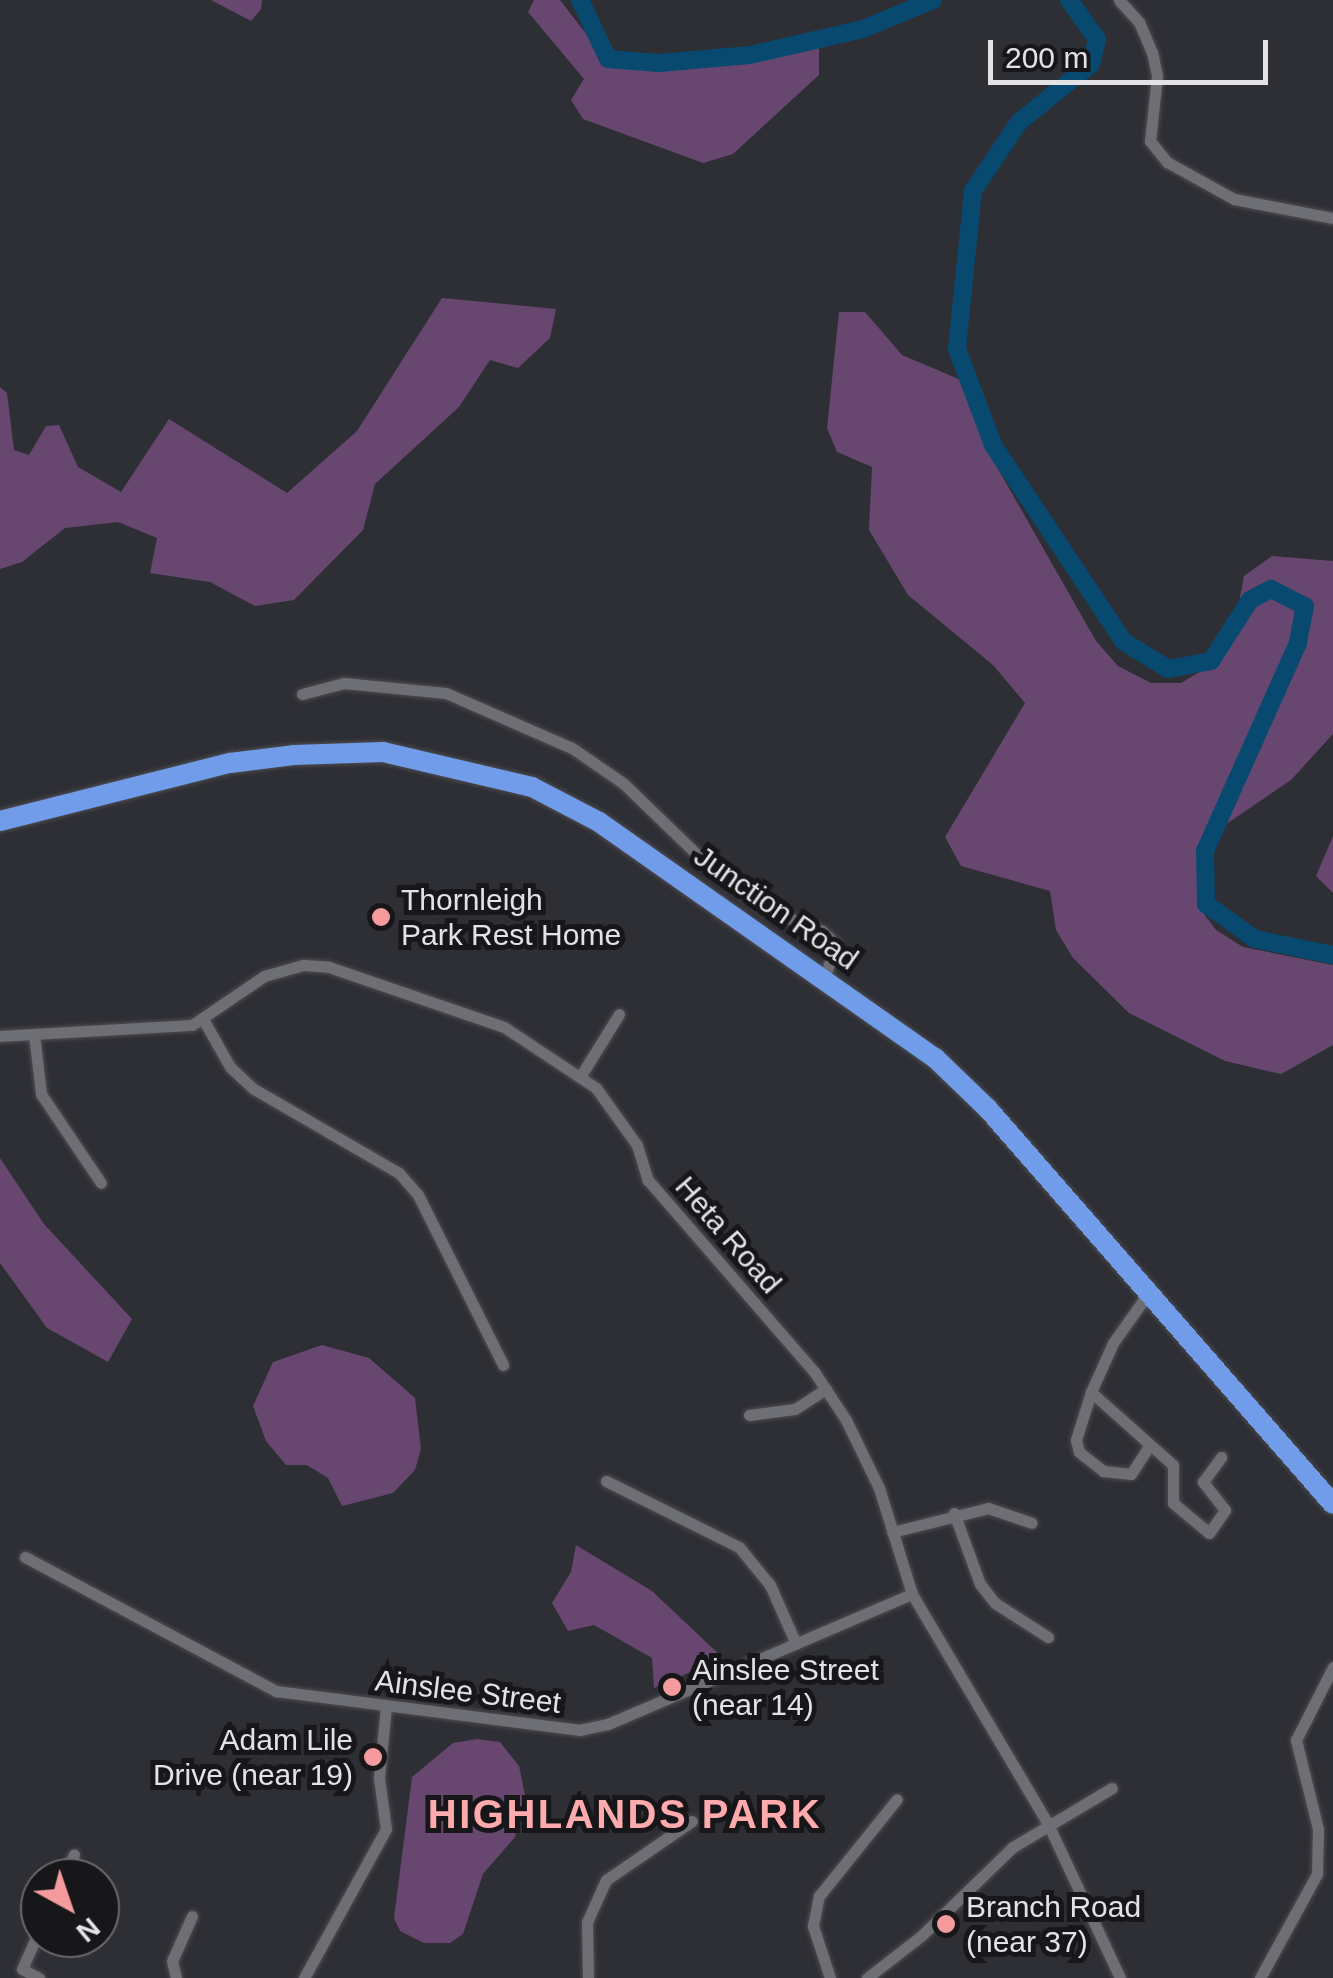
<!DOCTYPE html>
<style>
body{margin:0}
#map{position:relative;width:1333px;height:1978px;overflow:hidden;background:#2e2f35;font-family:Helvetica,sans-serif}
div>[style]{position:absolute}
.green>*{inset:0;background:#67466f}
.river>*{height:18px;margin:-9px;padding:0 9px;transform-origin:9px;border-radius:9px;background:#07496f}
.roads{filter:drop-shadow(0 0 2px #4c4c51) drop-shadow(0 0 2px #4c4c51)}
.street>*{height:11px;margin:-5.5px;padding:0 5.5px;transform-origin:5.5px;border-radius:5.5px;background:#6e6f75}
.highway>*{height:20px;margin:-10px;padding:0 10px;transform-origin:10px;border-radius:10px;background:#719ce9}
.dots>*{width:28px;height:28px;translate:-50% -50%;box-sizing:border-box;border:5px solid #17171a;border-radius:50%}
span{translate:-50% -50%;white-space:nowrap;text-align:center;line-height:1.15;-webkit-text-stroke:10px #17171a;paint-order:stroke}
.poi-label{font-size:30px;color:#e3e3e7}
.left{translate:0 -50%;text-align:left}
.right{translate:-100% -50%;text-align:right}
.street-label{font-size:30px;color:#e3e3e7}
.district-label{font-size:40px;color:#ffaaac;font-weight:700;letter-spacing:2.5px}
.north{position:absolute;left:20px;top:1858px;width:100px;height:100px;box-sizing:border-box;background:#17171a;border:2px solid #69696c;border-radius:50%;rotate:140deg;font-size:28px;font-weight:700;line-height:40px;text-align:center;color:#e3e3e7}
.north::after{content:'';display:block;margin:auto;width:35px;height:45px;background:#f59b9d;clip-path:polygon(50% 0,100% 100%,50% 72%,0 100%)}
.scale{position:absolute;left:988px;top:40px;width:280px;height:45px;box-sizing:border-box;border:5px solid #e3e3e7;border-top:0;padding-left:12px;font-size:30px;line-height:35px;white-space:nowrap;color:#e3e3e7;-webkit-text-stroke:8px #17171a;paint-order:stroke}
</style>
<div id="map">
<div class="green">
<i style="clip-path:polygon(211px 0,262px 0,261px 9px,251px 21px)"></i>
<i style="clip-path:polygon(534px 0,560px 0,590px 39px,650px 69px,819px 47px,819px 75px,733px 154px,703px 163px,583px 119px,571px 100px,584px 79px,528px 12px)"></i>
<i style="clip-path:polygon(442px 298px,556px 309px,550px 338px,518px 368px,490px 360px,459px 407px,375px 484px,363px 530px,294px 600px,255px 606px,210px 582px,150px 573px,157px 538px,118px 522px,65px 528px,22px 562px,0 569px,0 387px,7px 393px,14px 450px,29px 455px,46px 426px,59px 425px,78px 467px,121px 492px,169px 419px,287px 493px,357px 431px)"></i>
<i style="clip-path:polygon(839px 312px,865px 312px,902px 355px,961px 380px,989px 453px,1096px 641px,1118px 666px,1151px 683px,1181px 683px,1208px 667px,1234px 629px,1244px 576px,1272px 556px,1333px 561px,1333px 734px,1291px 780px,1216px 831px,1197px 905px,1216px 930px,1243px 947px,1333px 965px,1333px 1045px,1281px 1074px,1225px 1061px,1129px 1013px,1073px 958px,1056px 930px,1050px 891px,961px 866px,945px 837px,1025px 703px,993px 665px,908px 595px,869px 530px,872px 467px,837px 452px,827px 428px)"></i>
<i style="clip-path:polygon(1333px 836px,1333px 893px,1316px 876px)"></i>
<i style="clip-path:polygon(0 1158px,44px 1224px,132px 1319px,108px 1362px,47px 1328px,0 1263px)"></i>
<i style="clip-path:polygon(322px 1345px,369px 1358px,415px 1398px,421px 1449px,415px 1470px,393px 1493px,342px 1506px,328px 1478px,307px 1465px,286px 1465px,266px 1441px,253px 1406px,273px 1362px)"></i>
<i style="clip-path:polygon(576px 1545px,652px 1591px,723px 1658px,654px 1688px,652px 1658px,594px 1625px,568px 1631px,552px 1603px,571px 1572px)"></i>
<i style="clip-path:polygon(477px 1739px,500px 1742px,519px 1766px,525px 1795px,515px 1837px,483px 1874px,463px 1934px,450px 1943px,424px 1943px,400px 1931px,394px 1918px,412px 1777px,453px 1743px)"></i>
</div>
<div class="river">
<i style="left:580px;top:0;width:65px;rotate:64.6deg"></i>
<i style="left:608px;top:59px;width:51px;rotate:4.5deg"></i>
<i style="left:659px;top:63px;width:91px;rotate:-5deg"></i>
<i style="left:750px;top:55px;width:116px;rotate:-13deg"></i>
<i style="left:863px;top:29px;width:76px;rotate:-22.5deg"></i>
<i style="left:1069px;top:0;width:48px;rotate:54.3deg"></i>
<i style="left:1097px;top:39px;width:26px;rotate:103deg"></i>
<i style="left:1091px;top:64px;width:92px;rotate:141.1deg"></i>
<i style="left:1019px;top:122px;width:83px;rotate:123.7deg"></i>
<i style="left:973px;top:191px;width:159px;rotate:95.8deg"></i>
<i style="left:957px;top:349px;width:103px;rotate:69.4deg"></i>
<i style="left:993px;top:445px;width:235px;rotate:56.4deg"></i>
<i style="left:1123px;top:641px;width:53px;rotate:31.9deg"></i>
<i style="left:1168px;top:669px;width:44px;rotate:-10.5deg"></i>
<i style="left:1211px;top:661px;width:72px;rotate:-57.4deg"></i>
<i style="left:1250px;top:600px;width:24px;rotate:-28deg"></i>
<i style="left:1271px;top:589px;width:38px;rotate:27deg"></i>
<i style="left:1305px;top:606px;width:38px;rotate:101deg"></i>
<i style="left:1298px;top:643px;width:228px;rotate:114.1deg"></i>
<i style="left:1205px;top:851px;width:53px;rotate:88.9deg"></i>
<i style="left:1206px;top:904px;width:60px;rotate:35.5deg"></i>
<i style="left:1255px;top:939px;width:80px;rotate:11.6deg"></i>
</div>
<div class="roads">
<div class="street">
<i style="left:1119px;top:0;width:30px;rotate:48deg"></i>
<i style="left:1139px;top:22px;width:33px;rotate:67deg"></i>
<i style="left:1152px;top:52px;width:25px;rotate:78deg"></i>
<i style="left:1157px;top:76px;width:65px;rotate:96.1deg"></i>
<i style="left:1150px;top:141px;width:27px;rotate:51deg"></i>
<i style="left:1167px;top:162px;width:77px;rotate:28.9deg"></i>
<i style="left:1234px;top:199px;width:101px;rotate:10.9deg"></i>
<i style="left:302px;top:694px;width:43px;rotate:-14.7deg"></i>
<i style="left:344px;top:683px;width:102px;rotate:5.6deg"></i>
<i style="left:446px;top:693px;width:137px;rotate:23.6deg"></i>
<i style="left:572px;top:748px;width:62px;rotate:34.5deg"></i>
<i style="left:623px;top:783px;width:127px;rotate:44deg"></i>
<i style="left:714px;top:871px;width:64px;rotate:36.7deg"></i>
<i style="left:765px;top:909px;width:61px;rotate:21.1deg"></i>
<i style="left:822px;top:931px;width:19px;rotate:43deg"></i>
<i style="left:836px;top:944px;width:36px;rotate:109deg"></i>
<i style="left:203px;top:1019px;width:55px;rotate:60.6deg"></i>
<i style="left:230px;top:1067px;width:33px;rotate:43deg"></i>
<i style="left:254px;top:1089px;width:168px;rotate:30.1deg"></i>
<i style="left:399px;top:1173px;width:29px;rotate:49deg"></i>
<i style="left:418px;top:1195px;width:190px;rotate:63.4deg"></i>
<i style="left:34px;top:1034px;width:60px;rotate:83.3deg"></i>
<i style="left:41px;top:1094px;width:107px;rotate:56deg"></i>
<i style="left:0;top:1036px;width:192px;rotate:-3.3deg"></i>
<i style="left:192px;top:1025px;width:87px;rotate:-34.2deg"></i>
<i style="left:264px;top:976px;width:41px;rotate:-15.8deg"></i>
<i style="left:303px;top:965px;width:26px;rotate:4deg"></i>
<i style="left:329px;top:967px;width:185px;rotate:18.9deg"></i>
<i style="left:504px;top:1027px;width:110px;rotate:33.5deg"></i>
<i style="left:596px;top:1088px;width:70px;rotate:54.3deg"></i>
<i style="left:637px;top:1145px;width:37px;rotate:73deg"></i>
<i style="left:648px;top:1180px;width:255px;rotate:49.1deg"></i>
<i style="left:815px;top:1373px;width:56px;rotate:56.6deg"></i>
<i style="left:846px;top:1420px;width:76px;rotate:64.1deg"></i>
<i style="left:879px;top:1488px;width:111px;rotate:72.7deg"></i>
<i style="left:912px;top:1594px;width:265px;rotate:59.4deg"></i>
<i style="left:1047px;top:1822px;width:172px;rotate:64.9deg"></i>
<i style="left:580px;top:1077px;width:74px;rotate:-58.2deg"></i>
<i style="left:1147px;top:1295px;width:59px;rotate:125.3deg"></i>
<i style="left:1113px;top:1343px;width:54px;rotate:114.2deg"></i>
<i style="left:1091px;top:1392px;width:110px;rotate:41.7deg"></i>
<i style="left:1173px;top:1465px;width:38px;rotate:90deg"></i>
<i style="left:1173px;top:1503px;width:47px;rotate:39.8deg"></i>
<i style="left:1209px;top:1533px;width:28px;rotate:-55deg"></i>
<i style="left:1225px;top:1510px;width:36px;rotate:-128deg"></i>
<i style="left:1203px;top:1482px;width:31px;rotate:-54deg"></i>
<i style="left:1091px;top:1392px;width:50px;rotate:107.4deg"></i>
<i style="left:1076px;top:1440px;width:12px;rotate:76deg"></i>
<i style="left:1079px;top:1452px;width:31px;rotate:38deg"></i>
<i style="left:1103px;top:1471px;width:28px;rotate:6deg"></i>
<i style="left:1131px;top:1474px;width:33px;rotate:-57deg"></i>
<i style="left:749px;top:1415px;width:46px;rotate:-7.4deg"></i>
<i style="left:795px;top:1409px;width:37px;rotate:-33deg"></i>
<i style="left:606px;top:1481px;width:148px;rotate:26.4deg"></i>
<i style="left:739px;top:1547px;width:49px;rotate:50.8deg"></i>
<i style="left:770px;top:1585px;width:64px;rotate:66.2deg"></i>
<i style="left:954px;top:1513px;width:76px;rotate:69.9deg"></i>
<i style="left:980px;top:1584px;width:24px;rotate:52deg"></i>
<i style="left:995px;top:1603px;width:63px;rotate:32.7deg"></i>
<i style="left:892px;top:1532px;width:99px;rotate:-14deg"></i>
<i style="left:988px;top:1508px;width:46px;rotate:18.8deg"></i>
<i style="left:25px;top:1557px;width:285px;rotate:28.1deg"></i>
<i style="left:276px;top:1691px;width:305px;rotate:7.3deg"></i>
<i style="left:579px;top:1730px;width:30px;rotate:-12deg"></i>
<i style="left:608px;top:1724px;width:331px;rotate:-23.2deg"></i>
<i style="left:63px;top:1878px;width:26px;rotate:-65deg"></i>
<i style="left:39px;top:1978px;width:19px;rotate:-152deg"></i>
<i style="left:22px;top:1969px;width:44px;rotate:-65.8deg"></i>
<i style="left:176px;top:1978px;width:17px;rotate:-103deg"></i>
<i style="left:172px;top:1961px;width:49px;rotate:-66deg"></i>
<i style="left:304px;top:1978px;width:170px;rotate:-61.2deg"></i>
<i style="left:386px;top:1829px;width:51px;rotate:-97.8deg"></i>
<i style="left:379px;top:1778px;width:71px;rotate:-84.4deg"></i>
<i style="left:588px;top:1978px;width:56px;rotate:-91deg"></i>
<i style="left:587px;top:1922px;width:46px;rotate:-65.7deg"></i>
<i style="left:606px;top:1880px;width:104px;rotate:-34.5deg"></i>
<i style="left:830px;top:1978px;width:55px;rotate:-108.1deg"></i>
<i style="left:813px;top:1926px;width:31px;rotate:-79deg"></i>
<i style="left:819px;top:1896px;width:124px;rotate:-51.2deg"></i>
<i style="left:867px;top:1978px;width:68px;rotate:-37.9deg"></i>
<i style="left:921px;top:1936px;width:128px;rotate:-44.1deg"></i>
<i style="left:1013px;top:1847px;width:115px;rotate:-30.8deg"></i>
<i style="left:1260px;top:1978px;width:119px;rotate:-61.3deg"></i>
<i style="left:1317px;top:1874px;width:45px;rotate:-88.7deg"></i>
<i style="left:1318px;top:1829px;width:92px;rotate:-103.9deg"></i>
<i style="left:1296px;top:1740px;width:82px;rotate:-63.1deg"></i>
</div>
<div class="highway">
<i style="left:0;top:821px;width:237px;rotate:-14.2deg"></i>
<i style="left:230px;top:763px;width:64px;rotate:-7.1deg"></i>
<i style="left:294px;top:755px;width:89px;rotate:-1.9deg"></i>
<i style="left:383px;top:752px;width:153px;rotate:13.2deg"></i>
<i style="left:532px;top:787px;width:76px;rotate:27.6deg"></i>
<i style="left:599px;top:822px;width:411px;rotate:35.1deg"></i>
<i style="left:935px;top:1058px;width:74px;rotate:43.9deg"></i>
<i style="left:988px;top:1109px;width:524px;rotate:48.87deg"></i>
</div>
</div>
<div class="dots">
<i style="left:381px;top:917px;background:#f59b9d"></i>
<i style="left:672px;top:1687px;background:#f59b9d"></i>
<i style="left:373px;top:1757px;background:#f59b9d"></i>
<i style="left:946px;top:1924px;background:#f59b9d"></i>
</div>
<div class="poi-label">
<span class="left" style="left:401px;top:917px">Thornleigh<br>Park Rest Home</span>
<span class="left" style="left:692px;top:1687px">Ainslee Street<br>(near 14)</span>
<span class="right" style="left:353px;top:1757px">Adam Lile<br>Drive (near 19)</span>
<span class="left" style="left:966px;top:1924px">Branch Road<br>(near 37)</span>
</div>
<div class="street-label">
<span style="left:776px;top:908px;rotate:35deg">Junction Road</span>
<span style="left:728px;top:1235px;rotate:49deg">Heta Road</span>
<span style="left:468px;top:1692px;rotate:7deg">Ainslee Street</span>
</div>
<div class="district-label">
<span style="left:625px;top:1814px">HIGHLANDS PARK</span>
</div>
<div class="north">N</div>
<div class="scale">200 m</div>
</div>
